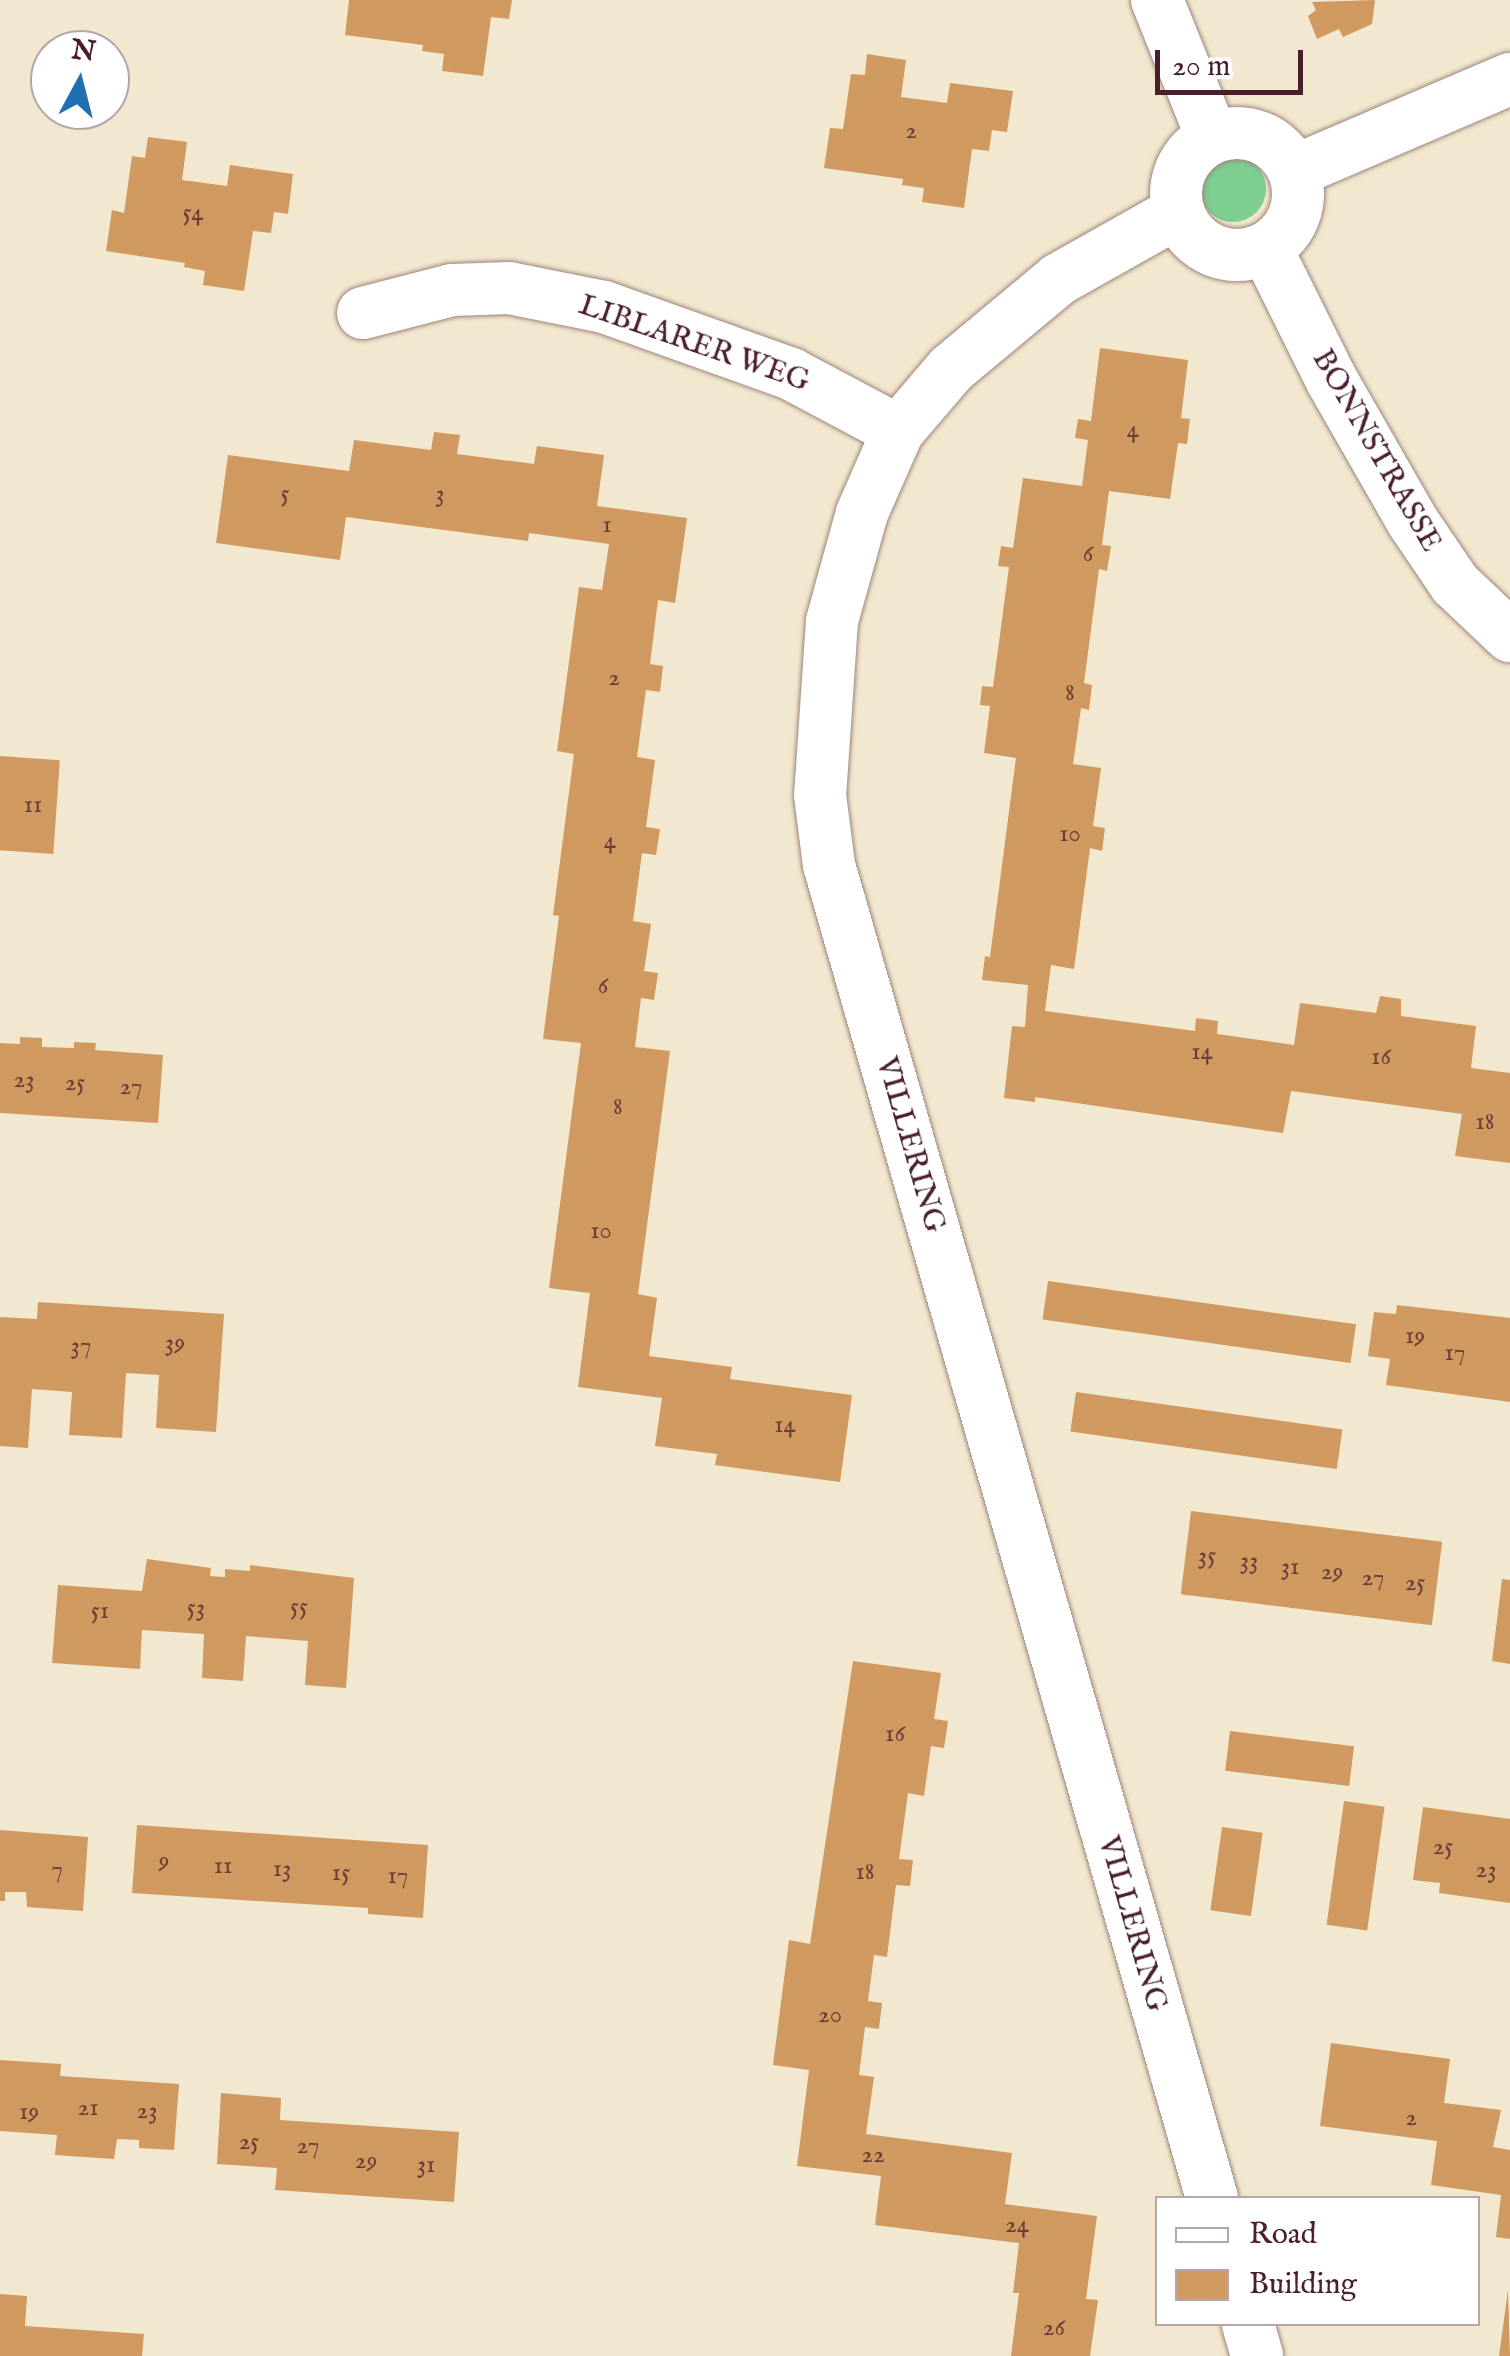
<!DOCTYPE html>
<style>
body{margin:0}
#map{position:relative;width:1510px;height:2356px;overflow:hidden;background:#f2e8cf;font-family:"IM FELL English",serif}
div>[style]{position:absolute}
.green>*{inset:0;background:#7dce90}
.round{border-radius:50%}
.building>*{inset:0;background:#d09960;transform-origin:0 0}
.roads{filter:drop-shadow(0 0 2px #9e847d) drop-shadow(0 0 2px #9e847d)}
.street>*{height:52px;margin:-26px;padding:0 26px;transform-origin:26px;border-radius:26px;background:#fff}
.street>.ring{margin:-26px;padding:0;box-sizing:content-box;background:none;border:52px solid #fff;border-radius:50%}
span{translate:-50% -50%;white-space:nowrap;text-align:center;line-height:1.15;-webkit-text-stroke:9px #fff;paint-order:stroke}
.number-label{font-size:25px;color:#6c3e38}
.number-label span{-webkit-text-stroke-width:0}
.street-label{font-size:30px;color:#4a1f2b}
.legend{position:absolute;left:1155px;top:2196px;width:325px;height:130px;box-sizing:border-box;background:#fff;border:2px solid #b7a5aa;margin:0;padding:12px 18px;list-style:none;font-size:30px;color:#4a1f2b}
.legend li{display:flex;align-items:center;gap:20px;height:50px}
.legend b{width:50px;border:2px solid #b7a5aa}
.north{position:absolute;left:30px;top:30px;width:100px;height:100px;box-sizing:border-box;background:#fff;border:2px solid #b7a5aa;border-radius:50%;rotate:7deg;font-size:28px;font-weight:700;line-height:40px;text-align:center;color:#4a1f2b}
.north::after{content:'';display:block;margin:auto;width:35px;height:45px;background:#1f6fb2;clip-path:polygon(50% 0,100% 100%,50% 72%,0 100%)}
.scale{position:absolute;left:1155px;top:50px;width:148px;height:45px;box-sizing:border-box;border:5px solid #4a1f2b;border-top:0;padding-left:12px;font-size:30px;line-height:35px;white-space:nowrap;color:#4a1f2b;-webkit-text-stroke:8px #fff;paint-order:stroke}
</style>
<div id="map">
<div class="green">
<i class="round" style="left:1200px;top:156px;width:66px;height:66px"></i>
</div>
<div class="building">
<i style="clip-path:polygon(349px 0,512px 0,509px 19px,491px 17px,483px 76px,442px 71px,444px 54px,422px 51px,423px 45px,345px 35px)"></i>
<i style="clip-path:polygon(1375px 0,1372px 24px,1343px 37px,1339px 29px,1317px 39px,1308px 16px,1316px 10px,1312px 2px)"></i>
<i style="clip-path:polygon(867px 54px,906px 60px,901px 97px,947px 103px,950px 83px,1013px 91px,1007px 132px,992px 130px,989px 151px,972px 149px,964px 208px,922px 202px,924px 188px,902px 185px,903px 179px,824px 168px,830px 128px,843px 129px,851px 74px,865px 75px)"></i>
<i style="clip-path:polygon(148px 137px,187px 142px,182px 180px,227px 186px,230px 165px,293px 174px,288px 214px,274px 212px,271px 233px,253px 231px,244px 291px,203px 285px,205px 271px,184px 267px,185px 263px,106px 251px,112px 210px,124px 213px,132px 156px,145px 158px)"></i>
<i style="clip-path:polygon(1100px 348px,1188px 360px,1181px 418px,1190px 419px,1187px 444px,1178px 443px,1170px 499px,1109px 491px,1102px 545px,1111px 546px,1107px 571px,1099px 569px,1084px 683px,1092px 685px,1089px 710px,1081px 708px,1073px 764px,1101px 768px,1093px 826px,1105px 828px,1102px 851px,1090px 848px,1074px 969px,1051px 965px,1045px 1011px,1195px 1031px,1196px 1018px,1218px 1021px,1217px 1034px,1294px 1045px,1300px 1003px,1376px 1013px,1380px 996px,1401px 999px,1401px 1016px,1476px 1026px,1471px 1068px,1510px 1073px,1510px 1163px,1455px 1156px,1462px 1114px,1291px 1091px,1283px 1133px,1035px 1097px,1035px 1102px,1004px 1098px,1012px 1026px,1025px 1027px,1028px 985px,982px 980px,985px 956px,990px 957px,1016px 758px,984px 753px,990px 706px,980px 705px,982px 686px,993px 687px,1009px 567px,998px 566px,1001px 546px,1013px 548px,1023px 478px,1082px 486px,1088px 440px,1075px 438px,1078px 419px,1091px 421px)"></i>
<i style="clip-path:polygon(434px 432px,460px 435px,457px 454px,534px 464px,537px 446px,604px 455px,597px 506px,687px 518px,675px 603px,658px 600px,650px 664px,663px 666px,660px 692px,646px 690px,637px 757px,655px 760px,646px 827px,660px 829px,656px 855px,642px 853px,633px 921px,651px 924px,644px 971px,658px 973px,654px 1000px,641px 998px,635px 1047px,670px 1051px,638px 1294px,657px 1298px,649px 1356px,732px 1367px,730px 1379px,852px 1395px,840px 1482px,715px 1465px,717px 1454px,655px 1446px,662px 1398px,578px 1387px,590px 1293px,549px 1288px,581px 1043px,543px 1039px,559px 916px,553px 915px,574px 754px,557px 751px,579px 587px,602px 590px,609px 544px,529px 533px,528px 541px,346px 517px,340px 560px,216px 543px,228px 455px,349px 471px,354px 440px,431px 450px)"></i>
<i style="left:0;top:756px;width:60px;height:94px;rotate:4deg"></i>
<i style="clip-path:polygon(20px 1037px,42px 1038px,42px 1047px,74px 1048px,74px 1042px,96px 1043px,95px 1050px,163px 1055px,158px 1123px,0 1113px,0 1043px,20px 1044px)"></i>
<i style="left:1048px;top:1281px;width:311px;height:39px;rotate:8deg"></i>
<i style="clip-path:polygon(38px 1302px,224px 1314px,216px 1432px,156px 1428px,159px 1375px,126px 1373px,122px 1438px,69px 1435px,72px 1392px,32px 1389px,28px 1448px,0 1446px,0 1317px,37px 1319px)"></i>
<i style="clip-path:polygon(1397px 1305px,1510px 1318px,1510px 1402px,1386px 1385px,1390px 1359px,1368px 1356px,1374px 1312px,1396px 1314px)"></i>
<i style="left:1076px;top:1392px;width:269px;height:40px;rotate:8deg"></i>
<i style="left:1191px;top:1511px;width:253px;height:84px;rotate:7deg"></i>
<i style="clip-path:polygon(147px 1559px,211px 1568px,210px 1576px,225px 1577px,225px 1569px,250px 1571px,250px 1565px,354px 1578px,346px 1688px,305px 1685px,308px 1641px,246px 1636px,243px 1681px,202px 1678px,204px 1634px,142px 1630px,140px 1669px,52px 1663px,58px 1585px,142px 1591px)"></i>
<i style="clip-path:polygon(1502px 1579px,1510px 1580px,1510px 1664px,1492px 1661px)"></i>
<i style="clip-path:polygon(853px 1661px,941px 1673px,934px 1719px,948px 1721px,944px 1748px,931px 1746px,924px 1796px,908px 1793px,899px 1859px,913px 1860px,910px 1886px,896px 1885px,887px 1957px,874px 1955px,868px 2001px,882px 2003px,879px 2029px,865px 2027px,859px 2075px,874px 2077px,866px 2134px,1012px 2153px,1005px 2204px,1097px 2216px,1086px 2299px,1098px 2300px,1090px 2356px,1011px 2356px,1019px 2293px,1013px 2293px,1019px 2243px,875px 2225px,881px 2176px,797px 2166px,809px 2070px,773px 2065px,789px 1940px,810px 1944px)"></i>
<i style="left:1230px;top:1731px;width:125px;height:40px;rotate:7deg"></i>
<i style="left:1344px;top:1801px;width:41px;height:125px;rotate:8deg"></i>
<i style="clip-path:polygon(1423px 1807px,1510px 1819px,1510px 1903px,1439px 1893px,1440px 1883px,1413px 1880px)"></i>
<i style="clip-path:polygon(137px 1825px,428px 1845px,423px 1918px,368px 1914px,368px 1908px,132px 1893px)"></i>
<i style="left:1222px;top:1827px;width:41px;height:84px;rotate:8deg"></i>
<i style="clip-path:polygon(0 1830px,88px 1837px,83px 1911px,27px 1907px,26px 1892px,5px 1892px,5px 1901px,0 1901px)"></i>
<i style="clip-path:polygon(1331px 2043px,1450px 2059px,1444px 2103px,1501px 2110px,1493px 2147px,1510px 2150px,1510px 2239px,1496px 2237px,1501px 2195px,1431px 2185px,1437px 2141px,1320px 2126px)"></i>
<i style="clip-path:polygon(0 2060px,61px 2064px,60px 2076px,179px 2084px,174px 2150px,139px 2148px,139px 2140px,117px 2139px,114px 2159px,55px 2155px,57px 2135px,0 2131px)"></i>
<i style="clip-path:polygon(221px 2093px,281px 2098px,280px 2120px,459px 2132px,454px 2202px,275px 2190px,277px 2168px,217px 2164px)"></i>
<i style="clip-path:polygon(1508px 2290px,1510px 2356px,1499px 2356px)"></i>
<i style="clip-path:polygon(0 2294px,27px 2296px,25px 2326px,144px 2334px,142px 2356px,0 2356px)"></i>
</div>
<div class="roads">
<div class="street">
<i style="left:1157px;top:0;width:148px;rotate:68.1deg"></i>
<i class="ring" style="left:1176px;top:133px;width:70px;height:70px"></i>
<i style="left:1295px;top:171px;width:234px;rotate:-23.2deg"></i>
<i style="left:1178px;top:212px;width:137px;rotate:150.6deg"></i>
<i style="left:1059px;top:279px;width:141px;rotate:140.2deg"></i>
<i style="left:951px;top:369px;width:82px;rotate:130.5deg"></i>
<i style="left:898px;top:431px;width:90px;rotate:113.7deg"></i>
<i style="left:862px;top:513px;width:112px;rotate:105.5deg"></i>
<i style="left:832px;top:621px;width:174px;rotate:93.9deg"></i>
<i style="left:820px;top:795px;width:71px;rotate:82.7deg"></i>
<i style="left:829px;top:865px;width:1387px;rotate:73.97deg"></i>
<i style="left:1266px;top:248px;width:146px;rotate:63.6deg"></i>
<i style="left:1331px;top:379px;width:165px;rotate:60.2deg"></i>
<i style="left:1413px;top:522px;width:75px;rotate:55.9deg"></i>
<i style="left:1455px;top:584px;width:76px;rotate:43.4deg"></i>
<i style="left:363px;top:313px;width:92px;rotate:-14.5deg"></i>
<i style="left:452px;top:290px;width:57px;rotate:-2deg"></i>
<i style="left:509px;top:288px;width:97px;rotate:11.3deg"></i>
<i style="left:604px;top:307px;width:199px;rotate:19.7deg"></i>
<i style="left:791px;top:374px;width:121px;rotate:28deg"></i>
<i style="left:1248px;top:2324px;width:33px;rotate:74deg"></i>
</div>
</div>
<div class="number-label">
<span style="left:911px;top:131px">2</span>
<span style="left:193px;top:213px">54</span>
<span style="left:1133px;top:430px">4</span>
<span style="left:285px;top:494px">5</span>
<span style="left:440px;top:494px">3</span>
<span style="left:607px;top:525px">1</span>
<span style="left:1088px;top:554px">6</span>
<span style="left:614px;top:678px">2</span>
<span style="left:1070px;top:693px">8</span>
<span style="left:33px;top:805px">11</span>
<span style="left:1070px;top:834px">10</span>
<span style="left:610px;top:841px">4</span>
<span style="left:603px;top:986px">6</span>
<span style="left:1202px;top:1052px">14</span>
<span style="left:1381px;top:1057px">16</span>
<span style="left:24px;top:1080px">23</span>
<span style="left:75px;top:1083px">25</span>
<span style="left:131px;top:1087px">27</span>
<span style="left:618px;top:1107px">8</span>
<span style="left:1485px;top:1122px">18</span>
<span style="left:601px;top:1231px">10</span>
<span style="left:1415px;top:1336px">19</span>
<span style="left:175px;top:1343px">39</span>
<span style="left:81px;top:1346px">37</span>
<span style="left:1455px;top:1353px">17</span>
<span style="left:785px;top:1425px">14</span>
<span style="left:1207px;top:1556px">35</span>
<span style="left:1249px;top:1561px">33</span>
<span style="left:1290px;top:1567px">31</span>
<span style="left:1332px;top:1572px">29</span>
<span style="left:1373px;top:1578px">27</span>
<span style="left:1415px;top:1583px">25</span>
<span style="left:299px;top:1607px">55</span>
<span style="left:196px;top:1608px">53</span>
<span style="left:100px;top:1611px">51</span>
<span style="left:895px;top:1734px">16</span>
<span style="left:1443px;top:1847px">25</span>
<span style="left:164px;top:1861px">9</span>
<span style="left:223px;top:1866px">11</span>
<span style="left:282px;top:1869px">13</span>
<span style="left:57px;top:1870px">7</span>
<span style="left:1486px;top:1870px">23</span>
<span style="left:865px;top:1872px">18</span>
<span style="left:341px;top:1873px">15</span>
<span style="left:398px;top:1876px">17</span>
<span style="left:830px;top:2015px">20</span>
<span style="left:88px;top:2108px">21</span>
<span style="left:147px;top:2111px">23</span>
<span style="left:29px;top:2112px">19</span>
<span style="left:1411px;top:2118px">2</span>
<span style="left:249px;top:2142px">25</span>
<span style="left:308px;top:2146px">27</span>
<span style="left:873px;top:2155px">22</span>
<span style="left:366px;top:2161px">29</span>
<span style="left:426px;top:2165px">31</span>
<span style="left:1017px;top:2225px">24</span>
<span style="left:1054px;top:2328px">26</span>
</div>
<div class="street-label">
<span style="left:694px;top:344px;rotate:19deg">LIBLARER WEG</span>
<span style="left:1376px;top:451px;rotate:60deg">BONNSTRASSE</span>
<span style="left:910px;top:1145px;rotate:74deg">VILLERING</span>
<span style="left:1132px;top:1924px;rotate:74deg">VILLERING</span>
</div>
<ul class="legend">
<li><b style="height:12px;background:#fff"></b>Road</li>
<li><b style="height:28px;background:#d09960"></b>Building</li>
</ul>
<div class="north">N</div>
<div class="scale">20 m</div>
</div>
